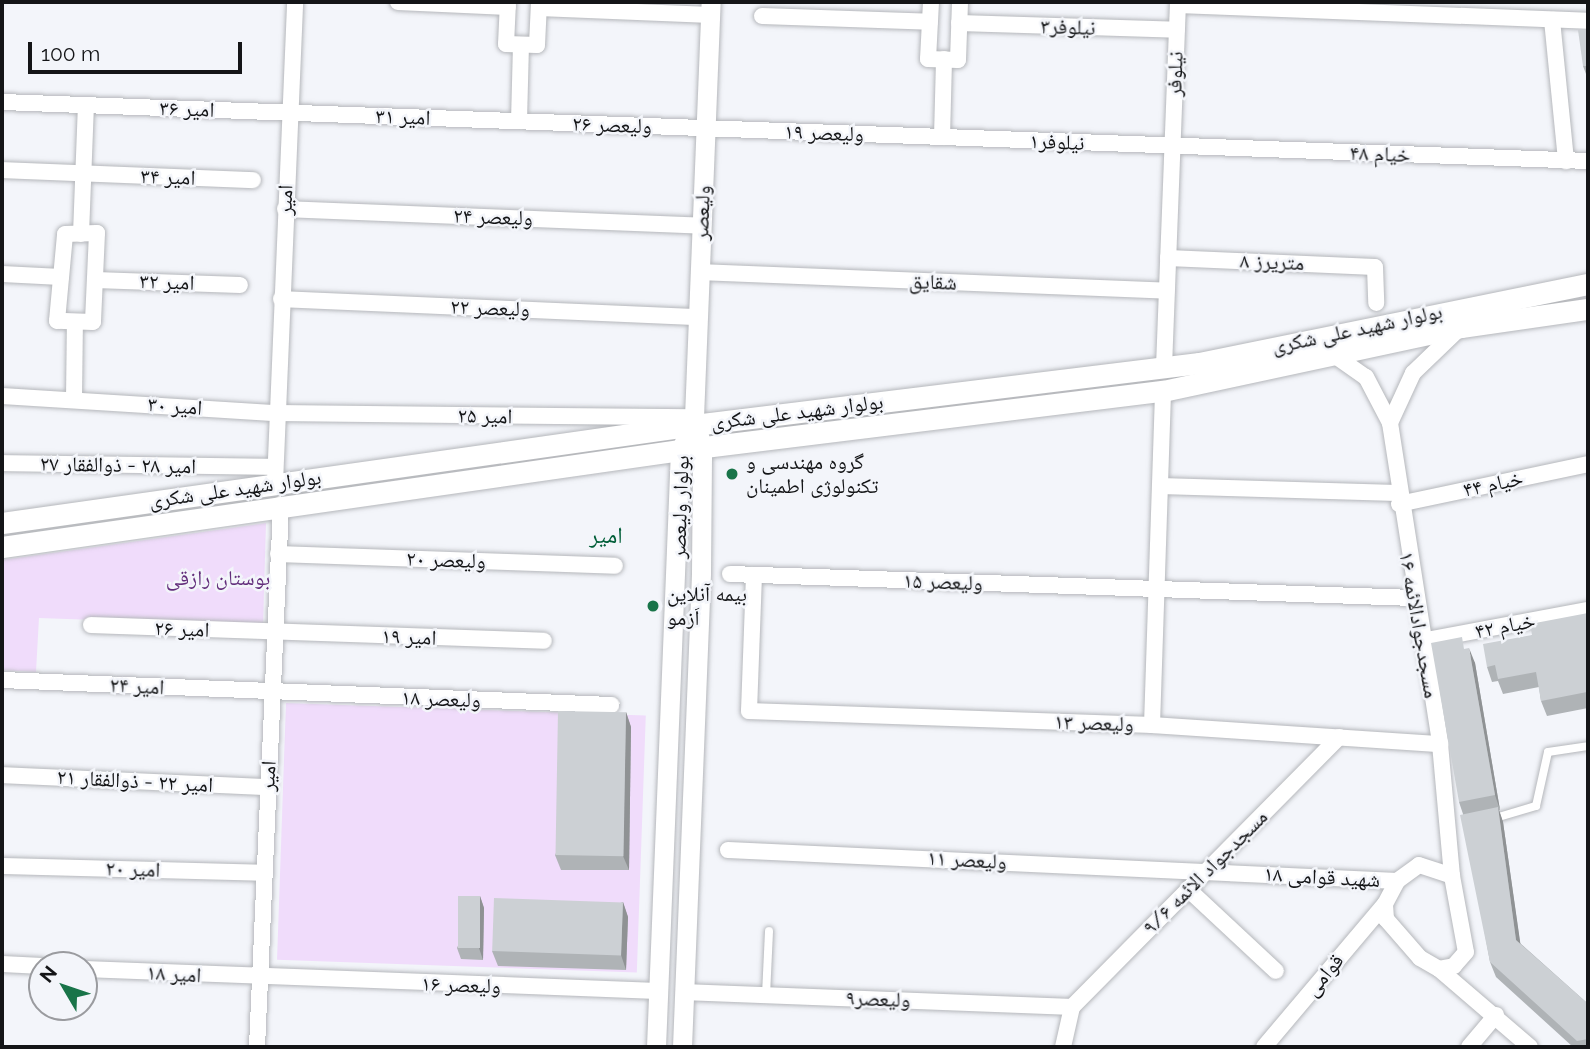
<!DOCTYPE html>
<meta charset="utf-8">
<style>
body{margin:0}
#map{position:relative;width:1590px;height:1049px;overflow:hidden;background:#f3f5fa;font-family:Raleway,"Noto Naskh Arabic",sans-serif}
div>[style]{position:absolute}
.green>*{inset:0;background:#f0dcfb;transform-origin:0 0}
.roads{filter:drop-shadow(0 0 2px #b5b7bb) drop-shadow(0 0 2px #b5b7bb)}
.service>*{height:8px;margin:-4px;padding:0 4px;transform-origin:4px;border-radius:4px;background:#fff}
.minor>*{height:16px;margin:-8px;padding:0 8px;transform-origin:8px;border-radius:8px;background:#fff}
.tertiary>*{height:19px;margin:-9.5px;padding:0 9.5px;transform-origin:9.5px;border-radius:9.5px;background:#fff}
.secondary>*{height:21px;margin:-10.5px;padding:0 10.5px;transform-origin:10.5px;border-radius:10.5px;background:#fff}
.wall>*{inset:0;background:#afb3b6}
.shaded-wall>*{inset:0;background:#8f9294}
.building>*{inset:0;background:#ccd0d4;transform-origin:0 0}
.dots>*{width:19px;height:19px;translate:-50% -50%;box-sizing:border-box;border:4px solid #f3f5fa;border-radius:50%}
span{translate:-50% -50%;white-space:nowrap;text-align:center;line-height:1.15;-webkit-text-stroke:5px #f3f5fa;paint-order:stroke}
.street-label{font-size:21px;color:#141517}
.poi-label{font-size:21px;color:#141517}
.left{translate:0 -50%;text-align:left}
.park-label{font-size:21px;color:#622d7b}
.neighbourhood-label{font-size:23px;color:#015e38}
.frame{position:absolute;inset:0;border:4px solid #141517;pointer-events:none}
.north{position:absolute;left:28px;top:951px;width:70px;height:70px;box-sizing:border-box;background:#f3f5fa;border:2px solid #9a9b9f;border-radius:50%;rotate:309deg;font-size:19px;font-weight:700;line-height:28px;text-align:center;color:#141517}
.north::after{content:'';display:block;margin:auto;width:24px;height:32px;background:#197449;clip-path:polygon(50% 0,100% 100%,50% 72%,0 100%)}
.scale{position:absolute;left:28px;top:42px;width:214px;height:32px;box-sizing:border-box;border:4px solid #141517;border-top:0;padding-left:9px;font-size:21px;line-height:24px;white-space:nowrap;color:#141517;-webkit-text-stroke:5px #f3f5fa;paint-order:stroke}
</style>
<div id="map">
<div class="green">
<i style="clip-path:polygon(266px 523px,263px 626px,39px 618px,36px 672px,2px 670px,2px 560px)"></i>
<i style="left:286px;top:703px;width:360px;height:257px;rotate:2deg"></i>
</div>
<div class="roads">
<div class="service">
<i style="left:1492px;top:819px;width:46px;rotate:-16.5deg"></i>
<i style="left:1536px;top:806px;width:55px;rotate:-77.5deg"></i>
<i style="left:1548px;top:752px;width:40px;rotate:-8.5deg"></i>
<i style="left:766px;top:995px;width:64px;rotate:-87.3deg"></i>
</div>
<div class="minor">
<i style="left:398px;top:2px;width:110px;rotate:2.6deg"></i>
<i style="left:508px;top:2px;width:42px;rotate:92.7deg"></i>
<i style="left:506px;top:44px;width:31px;rotate:2deg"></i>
<i style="left:537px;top:45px;width:43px;rotate:-87.3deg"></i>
<i style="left:931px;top:2px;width:57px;rotate:93deg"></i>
<i style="left:928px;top:59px;width:30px;rotate:2deg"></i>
<i style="left:958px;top:60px;width:58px;rotate:-88deg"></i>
<i style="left:1178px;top:5px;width:410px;rotate:2.2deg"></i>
<i style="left:539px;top:8px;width:172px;rotate:2.3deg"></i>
<i style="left:762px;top:16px;width:168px;rotate:2deg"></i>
<i style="left:1552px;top:20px;width:142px;rotate:84.3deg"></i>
<i style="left:959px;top:23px;width:218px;rotate:1.8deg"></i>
<i style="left:2px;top:102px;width:1587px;rotate:2.13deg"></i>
<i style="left:519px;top:121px;width:76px;rotate:-88.5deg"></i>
<i style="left:942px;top:137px;width:78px;rotate:-88.5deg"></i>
<i style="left:2px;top:170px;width:251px;rotate:2.3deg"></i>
<i style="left:285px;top:209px;width:417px;rotate:2.3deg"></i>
<i style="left:97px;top:233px;width:89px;rotate:92.6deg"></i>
<i style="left:93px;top:322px;width:36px;rotate:-178deg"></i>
<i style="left:57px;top:321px;width:87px;rotate:-84.7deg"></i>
<i style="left:65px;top:234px;width:32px;rotate:-2deg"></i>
<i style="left:81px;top:234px;width:129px;rotate:-87.8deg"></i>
<i style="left:1168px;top:258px;width:207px;rotate:2.5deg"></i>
<i style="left:1375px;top:267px;width:36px;rotate:88deg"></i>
<i style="left:700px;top:272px;width:467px;rotate:2.3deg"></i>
<i style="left:2px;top:274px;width:59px;rotate:2.9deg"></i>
<i style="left:95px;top:280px;width:145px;rotate:2deg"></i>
<i style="left:281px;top:299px;width:417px;rotate:2.5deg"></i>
<i style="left:1334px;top:355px;width:39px;rotate:35deg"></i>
<i style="left:1366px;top:377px;width:52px;rotate:62.4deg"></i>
<i style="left:1390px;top:423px;width:325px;rotate:81.1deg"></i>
<i style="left:1440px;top:744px;width:133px;rotate:84.8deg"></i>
<i style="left:1164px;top:367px;width:365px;rotate:-87.8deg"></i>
<i style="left:2px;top:396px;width:275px;rotate:3.6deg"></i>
<i style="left:276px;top:413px;width:416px;rotate:0.6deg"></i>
<i style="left:74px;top:399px;width:77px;rotate:-89.3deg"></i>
<i style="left:1390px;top:423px;width:55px;rotate:-65.3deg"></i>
<i style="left:1413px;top:373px;width:66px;rotate:-43.8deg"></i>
<i style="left:2px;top:463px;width:273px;rotate:0.8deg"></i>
<i style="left:275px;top:483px;width:481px;rotate:-87.6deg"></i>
<i style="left:1160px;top:486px;width:237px;rotate:1.7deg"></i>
<i style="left:1399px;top:504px;width:193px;rotate:-11.9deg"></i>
<i style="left:278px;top:554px;width:337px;rotate:2deg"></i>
<i style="left:730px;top:574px;width:685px;rotate:2.01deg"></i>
<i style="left:754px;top:575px;width:136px;rotate:92.1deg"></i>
<i style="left:749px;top:711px;width:403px;rotate:2deg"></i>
<i style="left:1152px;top:725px;width:289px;rotate:3.8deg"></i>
<i style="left:91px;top:625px;width:453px;rotate:2deg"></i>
<i style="left:1422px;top:641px;width:169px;rotate:-10.6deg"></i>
<i style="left:2px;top:680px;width:610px;rotate:2.35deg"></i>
<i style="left:1152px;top:725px;width:334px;rotate:-88.1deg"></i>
<i style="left:2px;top:775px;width:265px;rotate:2.6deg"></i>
<i style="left:728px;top:850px;width:670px;rotate:2.65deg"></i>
<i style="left:1419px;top:865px;width:35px;rotate:18deg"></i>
<i style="left:1452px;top:876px;width:77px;rotate:79.6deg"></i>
<i style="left:1466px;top:952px;width:18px;rotate:131deg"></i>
<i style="left:1454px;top:966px;width:15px;rotate:169deg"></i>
<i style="left:1439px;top:969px;width:22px;rotate:-150deg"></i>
<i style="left:1420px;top:958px;width:52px;rotate:-131.1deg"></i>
<i style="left:1386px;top:919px;width:15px;rotate:-94deg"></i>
<i style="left:1385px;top:904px;width:26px;rotate:-62deg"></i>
<i style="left:1397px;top:881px;width:27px;rotate:-36deg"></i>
<i style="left:2px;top:866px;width:262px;rotate:1.5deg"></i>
<i style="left:1188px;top:889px;width:120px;rotate:43deg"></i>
<i style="left:2px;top:964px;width:40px;rotate:2.9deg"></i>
<i style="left:84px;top:969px;width:574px;rotate:2.19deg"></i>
<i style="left:1439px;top:969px;width:120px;rotate:40.6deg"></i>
<i style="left:684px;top:992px;width:388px;rotate:2.2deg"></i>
<i style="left:1072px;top:1007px;width:380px;rotate:-45.3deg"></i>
<i style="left:257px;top:1047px;width:543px;rotate:-87.46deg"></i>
<i style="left:1063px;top:1047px;width:41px;rotate:-77.3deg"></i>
<i style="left:1264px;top:1047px;width:187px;rotate:-49.8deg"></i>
<i style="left:1469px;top:1047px;width:42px;rotate:-49.8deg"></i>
</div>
<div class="tertiary">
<i style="left:656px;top:1047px;width:597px;rotate:-87.7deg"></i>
<i style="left:680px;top:450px;width:13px;rotate:-63deg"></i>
<i style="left:682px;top:1047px;width:474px;rotate:-87.7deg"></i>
<i style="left:701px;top:573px;width:126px;rotate:-89.5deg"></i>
<i style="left:702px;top:447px;width:31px;rotate:-105deg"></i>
<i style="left:694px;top:417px;width:415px;rotate:-87.7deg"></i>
</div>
<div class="secondary">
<i style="left:2px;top:523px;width:699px;rotate:-8.06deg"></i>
<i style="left:694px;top:425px;width:509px;rotate:-7deg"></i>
<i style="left:1199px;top:363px;width:397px;rotate:-11.5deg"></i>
<i style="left:2px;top:547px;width:685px;rotate:-8.14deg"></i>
<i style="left:680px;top:450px;width:487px;rotate:-7deg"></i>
<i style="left:1163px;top:391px;width:305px;rotate:-12.1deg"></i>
<i style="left:1461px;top:327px;width:128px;rotate:-8.1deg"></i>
</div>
</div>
<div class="wall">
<i style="clip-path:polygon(1588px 30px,1588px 73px,1586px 74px,1583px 66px)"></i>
<i style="clip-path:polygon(1588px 613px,1588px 708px,1547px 716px,1541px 701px,1539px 687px,1503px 694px,1498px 681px,1492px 682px,1487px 667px,1532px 635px)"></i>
<i style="clip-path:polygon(1466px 649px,1475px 663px,1500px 810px,1499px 810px,1503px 822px,1520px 943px,1586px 1002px,1588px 1002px,1588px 1047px,1573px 1047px,1496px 977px,1490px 962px,1463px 814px,1459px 802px)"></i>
<i style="clip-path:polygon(626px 712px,631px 727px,629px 870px,561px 870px,555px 855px)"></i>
<i style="clip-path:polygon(480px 896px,484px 908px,483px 960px,461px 959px,457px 948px)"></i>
<i style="clip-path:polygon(623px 902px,628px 917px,626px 970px,498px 966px,492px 951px)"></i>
</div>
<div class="shaded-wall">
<i style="clip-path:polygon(1469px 648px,1475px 663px,1500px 810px,1495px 795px)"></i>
<i style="clip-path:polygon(626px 712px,631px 727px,629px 870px,623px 856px)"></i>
<i style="clip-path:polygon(1498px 807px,1503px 822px,1522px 955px,1516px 940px)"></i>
<i style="clip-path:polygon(480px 896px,484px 908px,483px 960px,479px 948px)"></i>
<i style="clip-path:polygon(623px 902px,628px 917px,626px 970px,621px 955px)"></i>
</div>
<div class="building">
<i style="clip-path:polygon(1578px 30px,1588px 30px,1588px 66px,1583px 66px)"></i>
<i style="clip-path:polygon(1588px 613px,1588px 701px,1587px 692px,1541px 701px,1536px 672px,1498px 679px,1495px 665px,1487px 667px,1483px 644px,1532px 635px,1530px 624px)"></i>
<i style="clip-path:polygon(1462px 637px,1464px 649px,1469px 648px,1495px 795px,1459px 802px,1431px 643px)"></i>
<i style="left:558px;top:711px;width:68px;height:144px;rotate:1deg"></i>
<i style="clip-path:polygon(1498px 807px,1516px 940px,1586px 1002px,1588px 1002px,1588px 1039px,1577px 1041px,1490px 962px,1460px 815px)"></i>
<i style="left:458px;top:896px;width:22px;height:52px"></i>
<i style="left:494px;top:898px;width:129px;height:53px;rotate:2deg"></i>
</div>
<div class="dots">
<i style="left:732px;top:474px;background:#197449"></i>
<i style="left:653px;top:606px;background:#197449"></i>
</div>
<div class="street-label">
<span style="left:1068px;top:27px;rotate:2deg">نیلوفر۳</span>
<span style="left:1175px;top:74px;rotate:-88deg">نیلوفر</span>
<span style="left:187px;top:109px;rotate:2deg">امیر ۳۶</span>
<span style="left:403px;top:117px;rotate:2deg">امیر ۳۱</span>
<span style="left:612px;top:125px;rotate:2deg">ولیعصر ۲۶</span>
<span style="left:824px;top:133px;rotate:2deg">ولیعصر ۱۹</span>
<span style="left:1057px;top:142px;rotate:2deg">نیلوفر۱</span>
<span style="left:1380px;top:154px;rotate:2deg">خیام ۴۸</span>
<span style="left:168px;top:177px;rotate:2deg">امیر ۳۴</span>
<span style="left:285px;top:200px;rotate:-88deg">امیر</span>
<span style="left:702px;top:213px;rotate:-88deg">ولیعصر</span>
<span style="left:493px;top:217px;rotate:2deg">ولیعصر ۲۴</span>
<span style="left:1272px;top:262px;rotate:2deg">۸ متریرز</span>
<span style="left:167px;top:282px;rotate:2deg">امیر ۳۲</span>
<span style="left:933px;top:282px;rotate:2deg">شقایق</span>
<span style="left:490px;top:308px;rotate:2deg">ولیعصر ۲۲</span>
<span style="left:1357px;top:329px;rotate:-12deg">بولوار شهید علی شکری</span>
<span style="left:175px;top:406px;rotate:4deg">امیر ۳۰</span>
<span style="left:797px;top:412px;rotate:-7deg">بولوار شهید علی شکری</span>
<span style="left:485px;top:416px;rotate:1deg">امیر ۲۵</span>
<span style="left:118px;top:465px;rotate:1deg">امیر ۲۸ - ذوالفقار ۲۷</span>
<span style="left:1493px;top:484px;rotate:-12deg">خیام ۴۴</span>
<span style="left:235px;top:489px;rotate:-8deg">بولوار شهید علی شکری</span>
<span style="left:680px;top:507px;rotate:-88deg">بولوار ولیعصر</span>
<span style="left:446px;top:560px;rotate:2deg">ولیعصر ۲۰</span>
<span style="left:943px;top:582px;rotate:2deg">ولیعصر ۱۵</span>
<span style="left:1419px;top:625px;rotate:80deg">مسجدجوادالائمه ۱۶</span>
<span style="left:1505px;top:626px;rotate:-11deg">خیام ۴۲</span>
<span style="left:182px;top:629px;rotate:2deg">امیر ۲۶</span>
<span style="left:409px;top:637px;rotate:2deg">امیر ۱۹</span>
<span style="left:137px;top:686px;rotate:3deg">امیر ۲۴</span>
<span style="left:441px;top:699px;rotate:2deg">ولیعصر ۱۸</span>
<span style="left:1094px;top:723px;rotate:2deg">ولیعصر ۱۳</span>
<span style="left:268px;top:776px;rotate:-87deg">امیر</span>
<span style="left:135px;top:781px;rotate:3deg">امیر ۲۲ - ذوالفقار ۲۱</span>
<span style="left:967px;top:860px;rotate:3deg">ولیعصر ۱۱</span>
<span style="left:133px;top:869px;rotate:2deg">امیر ۲۰</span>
<span style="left:1205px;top:872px;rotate:-45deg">مسجدجواد الائمه ۹/۶</span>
<span style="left:1322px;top:877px;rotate:3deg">شهید قوامی ۱۸</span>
<span style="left:174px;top:974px;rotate:3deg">امیر ۱۸</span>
<span style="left:1324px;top:975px;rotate:-50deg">قوامی</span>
<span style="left:461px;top:985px;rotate:2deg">ولیعصر ۱۶</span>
<span style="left:878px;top:999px;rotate:2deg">ولیعصر۹</span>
</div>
<div class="poi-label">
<span class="left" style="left:746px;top:474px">گروه مهندسی و<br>تکنولوژی اطمینان</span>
<span class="left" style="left:667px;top:606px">بیمه آنلاین<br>اَزمو</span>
</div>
<div class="park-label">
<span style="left:218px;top:578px">بوستان رازقی</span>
</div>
<div class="neighbourhood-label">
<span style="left:606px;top:535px">امیر</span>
</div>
<div class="frame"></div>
<div class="north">N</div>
<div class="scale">100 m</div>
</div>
